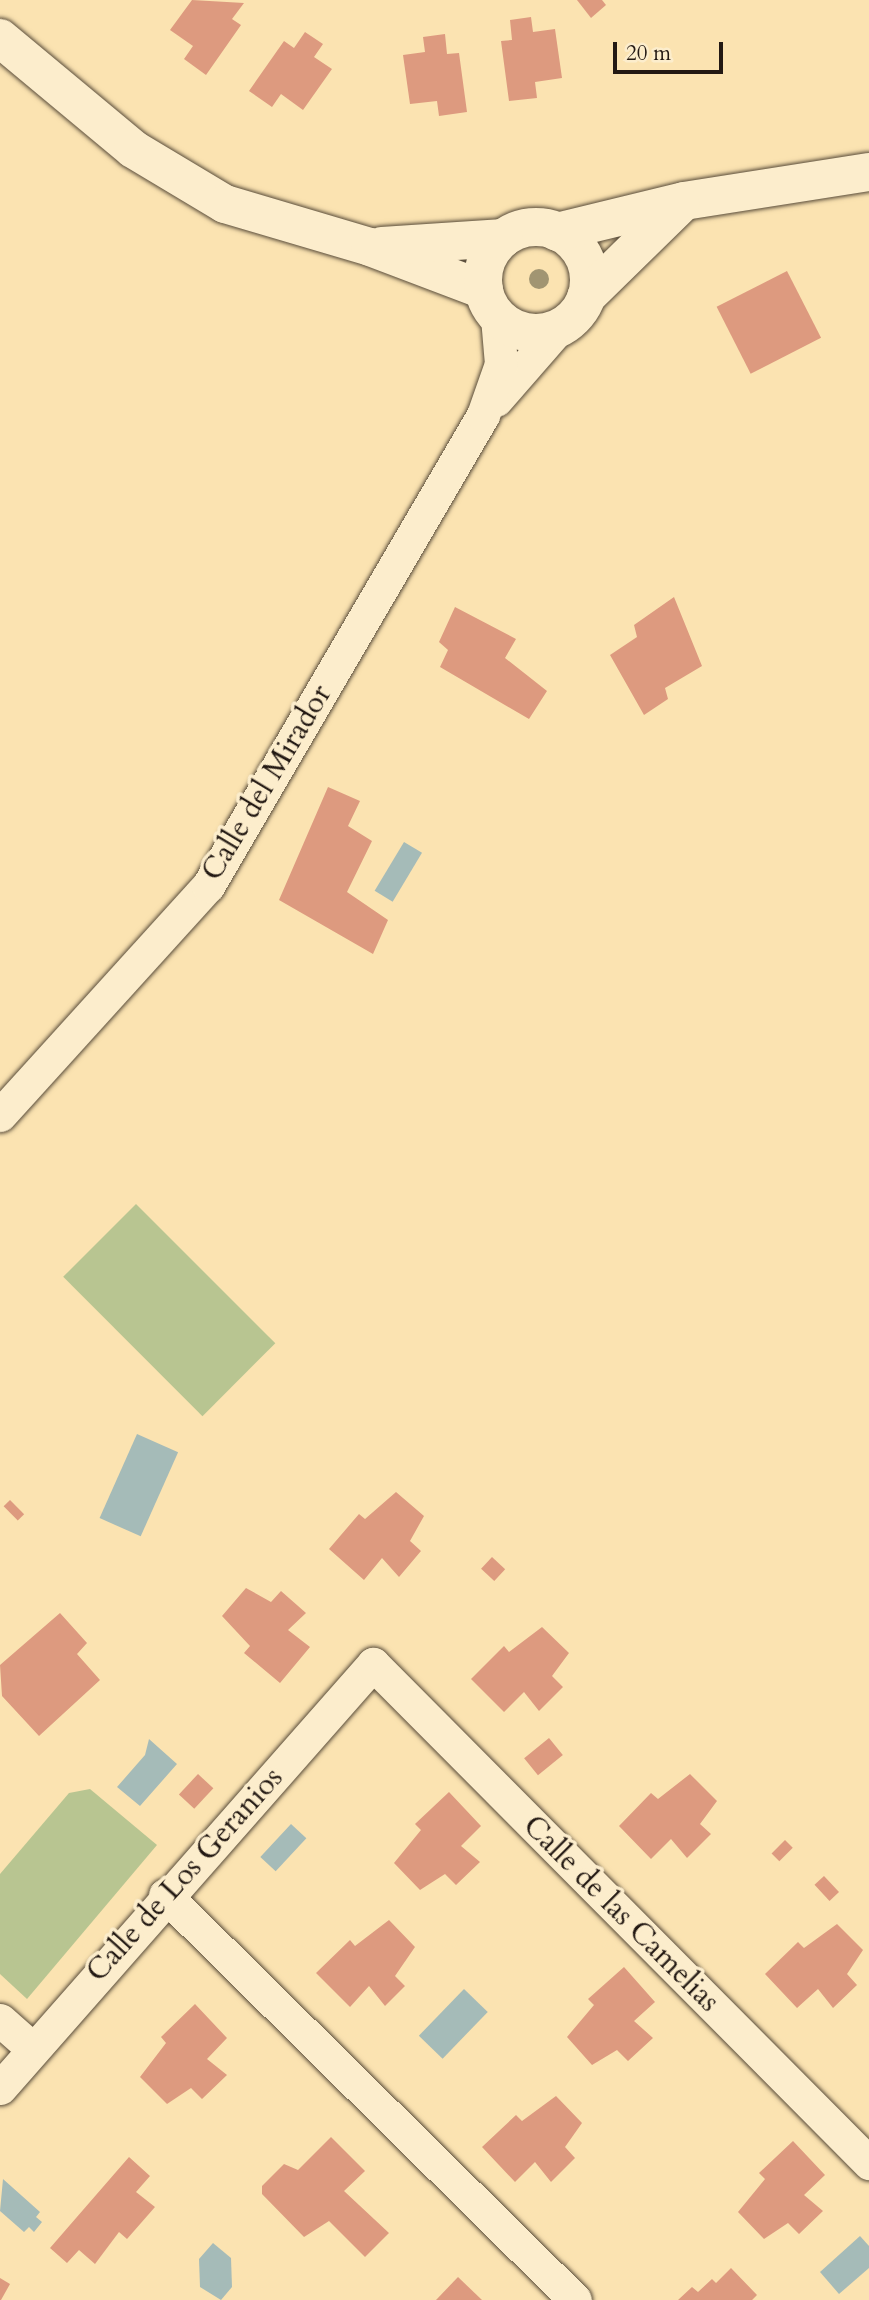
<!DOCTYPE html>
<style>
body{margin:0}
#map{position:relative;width:869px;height:2300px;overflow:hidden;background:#fbe3b1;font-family:Cardo,serif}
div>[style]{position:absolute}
.green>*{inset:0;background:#b8c591;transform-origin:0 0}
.water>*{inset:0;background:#a5bbb8;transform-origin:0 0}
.building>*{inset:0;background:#dd9a7f;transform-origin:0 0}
.roads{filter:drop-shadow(0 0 2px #594c3a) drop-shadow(0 0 2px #594c3a)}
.minor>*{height:33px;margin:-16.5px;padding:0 16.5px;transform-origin:16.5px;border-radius:16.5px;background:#fcedcc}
.tertiary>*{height:38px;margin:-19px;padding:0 19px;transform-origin:19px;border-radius:19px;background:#fcedcc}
.tertiary>.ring{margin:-19px;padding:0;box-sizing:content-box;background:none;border:38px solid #fcedcc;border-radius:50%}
.trees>*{width:20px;height:20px;margin:-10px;border-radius:50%;background:#a19572}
span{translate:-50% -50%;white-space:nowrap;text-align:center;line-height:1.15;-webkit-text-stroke:7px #fcedcc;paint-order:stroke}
.street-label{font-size:30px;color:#231913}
.scale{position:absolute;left:613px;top:42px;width:110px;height:32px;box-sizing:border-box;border:4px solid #231913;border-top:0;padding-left:9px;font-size:21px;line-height:24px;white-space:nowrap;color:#231913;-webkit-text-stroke:5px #fcedcc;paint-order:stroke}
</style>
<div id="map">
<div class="green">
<i style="left:136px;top:1204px;width:197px;height:103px;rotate:45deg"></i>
<i style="clip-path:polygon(90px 1789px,157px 1845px,27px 1999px,0 1974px,0 1874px,69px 1793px)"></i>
</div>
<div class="water">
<i style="left:404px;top:842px;width:21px;height:57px;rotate:31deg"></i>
<i style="left:137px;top:1434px;width:45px;height:92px;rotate:24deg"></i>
<i style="clip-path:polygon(149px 1739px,177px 1764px,140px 1806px,117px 1787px,145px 1755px)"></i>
<i style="left:291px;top:1824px;width:21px;height:45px;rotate:43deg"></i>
<i style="left:464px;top:1989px;width:33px;height:65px;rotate:44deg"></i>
<i style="clip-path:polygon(3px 2179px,40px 2212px,36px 2217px,42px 2222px,34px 2232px,29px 2227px,24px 2232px,0 2211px)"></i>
<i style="clip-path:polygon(860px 2236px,869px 2246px,869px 2268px,839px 2294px,820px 2272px)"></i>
<i style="clip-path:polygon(213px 2243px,231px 2258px,232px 2287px,221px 2300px,200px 2287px,199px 2259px)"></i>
</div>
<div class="building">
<i style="clip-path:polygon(192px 0,244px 3px,232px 19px,241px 25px,206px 75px,184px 59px,193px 46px,170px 30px)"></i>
<i style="clip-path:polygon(577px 0,602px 0,606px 5px,591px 18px)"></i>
<i style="clip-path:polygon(531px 17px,533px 32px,555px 29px,562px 78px,535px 82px,537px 98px,509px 101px,501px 41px,512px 40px,510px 20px)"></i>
<i style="clip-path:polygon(305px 32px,323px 44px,314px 57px,332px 69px,303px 110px,281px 94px,272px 107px,249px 91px,284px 41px,294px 48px)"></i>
<i style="clip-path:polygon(445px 34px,447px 54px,459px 53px,467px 112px,439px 116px,437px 101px,410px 104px,403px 55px,425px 52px,423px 37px)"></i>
<i style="left:787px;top:271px;width:75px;height:79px;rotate:63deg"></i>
<i style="clip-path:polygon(674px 597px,702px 666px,665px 688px,668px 699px,644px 715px,610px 655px,637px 637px,634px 625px)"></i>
<i style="clip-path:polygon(455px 607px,516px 639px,505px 658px,547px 691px,529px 719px,440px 667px,448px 650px,439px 642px)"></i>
<i style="clip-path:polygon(328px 787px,360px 801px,348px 826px,372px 841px,347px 892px,388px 920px,373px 954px,279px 900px)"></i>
<i style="clip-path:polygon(396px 1492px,424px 1516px,410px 1541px,421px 1551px,399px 1577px,382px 1558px,364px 1580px,329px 1549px,359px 1514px,365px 1519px)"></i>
<i style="left:10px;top:1500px;width:20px;height:9px;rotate:45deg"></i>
<i style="left:492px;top:1557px;width:18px;height:16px;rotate:43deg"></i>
<i style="clip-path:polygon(246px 1588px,271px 1602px,281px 1591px,306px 1613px,288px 1630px,310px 1647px,280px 1683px,244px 1653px,250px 1646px,222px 1616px)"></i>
<i style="clip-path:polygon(60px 1613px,87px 1643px,77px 1654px,100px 1680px,39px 1736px,2px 1696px,0 1665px)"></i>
<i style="clip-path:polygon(542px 1627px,569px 1653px,552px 1676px,563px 1687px,539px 1711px,524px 1692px,504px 1712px,471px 1679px,504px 1646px,509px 1652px)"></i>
<i style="left:549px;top:1738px;width:22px;height:32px;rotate:51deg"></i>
<i style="left:198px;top:1774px;width:21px;height:28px;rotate:43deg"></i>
<i style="clip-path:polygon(690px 1774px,717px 1801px,700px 1824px,711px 1834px,687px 1858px,671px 1839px,651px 1859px,619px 1826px,651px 1793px,658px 1799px)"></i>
<i style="clip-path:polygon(449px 1792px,481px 1826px,461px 1846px,480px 1862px,456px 1885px,445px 1874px,420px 1890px,394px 1863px,421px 1830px,415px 1824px)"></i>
<i style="left:785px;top:1840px;width:11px;height:19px;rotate:45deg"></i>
<i style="left:824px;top:1876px;width:22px;height:13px;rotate:47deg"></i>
<i style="clip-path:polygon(389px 1920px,415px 1947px,395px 1976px,405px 1986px,385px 2006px,369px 1986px,350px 2007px,316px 1973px,350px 1940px,355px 1946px)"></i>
<i style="clip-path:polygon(837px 1924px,863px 1950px,847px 1974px,857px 1985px,833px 2008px,818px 1989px,797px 2008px,765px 1974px,798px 1942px,804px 1948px)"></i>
<i style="clip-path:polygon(624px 1967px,655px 2002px,634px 2021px,653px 2038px,628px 2061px,617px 2050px,592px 2065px,567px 2037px,594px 2005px,588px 1999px)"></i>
<i style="clip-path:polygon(195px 2004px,227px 2038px,207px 2059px,227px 2075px,202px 2099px,191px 2088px,167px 2104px,140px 2077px,166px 2043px,161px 2037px)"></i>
<i style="clip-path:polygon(556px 2096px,582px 2123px,565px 2147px,575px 2158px,551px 2182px,535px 2162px,515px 2182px,482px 2147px,516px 2115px,522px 2121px)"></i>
<i style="clip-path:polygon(331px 2137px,365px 2171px,344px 2191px,389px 2233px,365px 2257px,329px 2221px,304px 2237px,262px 2194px,262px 2186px,284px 2164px,298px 2170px)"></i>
<i style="clip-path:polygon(793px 2141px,825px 2175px,804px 2195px,823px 2211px,799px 2234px,788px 2223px,764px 2239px,738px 2212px,765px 2179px,759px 2173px)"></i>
<i style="clip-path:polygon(129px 2157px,150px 2176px,136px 2192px,155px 2207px,127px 2239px,119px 2232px,95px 2264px,79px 2250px,67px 2263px,50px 2248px)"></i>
<i style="clip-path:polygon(731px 2268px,757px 2295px,752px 2300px,678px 2300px,692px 2287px,698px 2292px,712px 2279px,716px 2283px)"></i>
<i style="clip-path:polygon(458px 2277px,482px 2300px,436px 2300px)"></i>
<i style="clip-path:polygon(0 2278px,10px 2284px,1px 2300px,0 2300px)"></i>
</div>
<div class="roads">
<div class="minor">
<i style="left:496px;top:400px;width:94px;rotate:-48.9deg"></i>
<i style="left:0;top:1115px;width:309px;rotate:-47.8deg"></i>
<i style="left:208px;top:886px;width:545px;rotate:-59.72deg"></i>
<i style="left:483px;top:415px;width:54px;rotate:-70.6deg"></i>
<i style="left:501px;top:364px;width:47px;rotate:-94.9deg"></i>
<i style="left:165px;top:1895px;width:576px;rotate:44.65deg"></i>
<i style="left:0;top:2020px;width:44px;rotate:41.3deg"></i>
<i style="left:0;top:2088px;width:565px;rotate:-48.66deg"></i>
<i style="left:373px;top:1664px;width:704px;rotate:45.17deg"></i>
</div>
<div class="tertiary">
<i style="left:0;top:38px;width:173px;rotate:39.8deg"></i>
<i style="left:133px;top:149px;width:107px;rotate:30.9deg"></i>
<i style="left:225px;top:204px;width:151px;rotate:16.5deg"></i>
<i style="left:370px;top:247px;width:122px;rotate:20.7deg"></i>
<i class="ring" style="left:483px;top:227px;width:68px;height:68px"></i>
<i style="left:557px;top:232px;width:131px;rotate:-13.7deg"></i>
<i style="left:684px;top:201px;width:187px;rotate:-8.9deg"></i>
<i style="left:382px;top:246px;width:122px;rotate:-3.8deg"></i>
<i style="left:586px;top:297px;width:132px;rotate:-44.4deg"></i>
</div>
</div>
<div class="trees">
<i style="left:539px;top:279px"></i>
</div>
<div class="street-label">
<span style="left:267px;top:783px;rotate:-59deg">Calle del Mirador</span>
<span style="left:185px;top:1875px;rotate:-48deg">Calle de Los Geranios</span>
<span style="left:621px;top:1914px;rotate:45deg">Calle de las Camelias</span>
</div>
<div class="scale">20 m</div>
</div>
